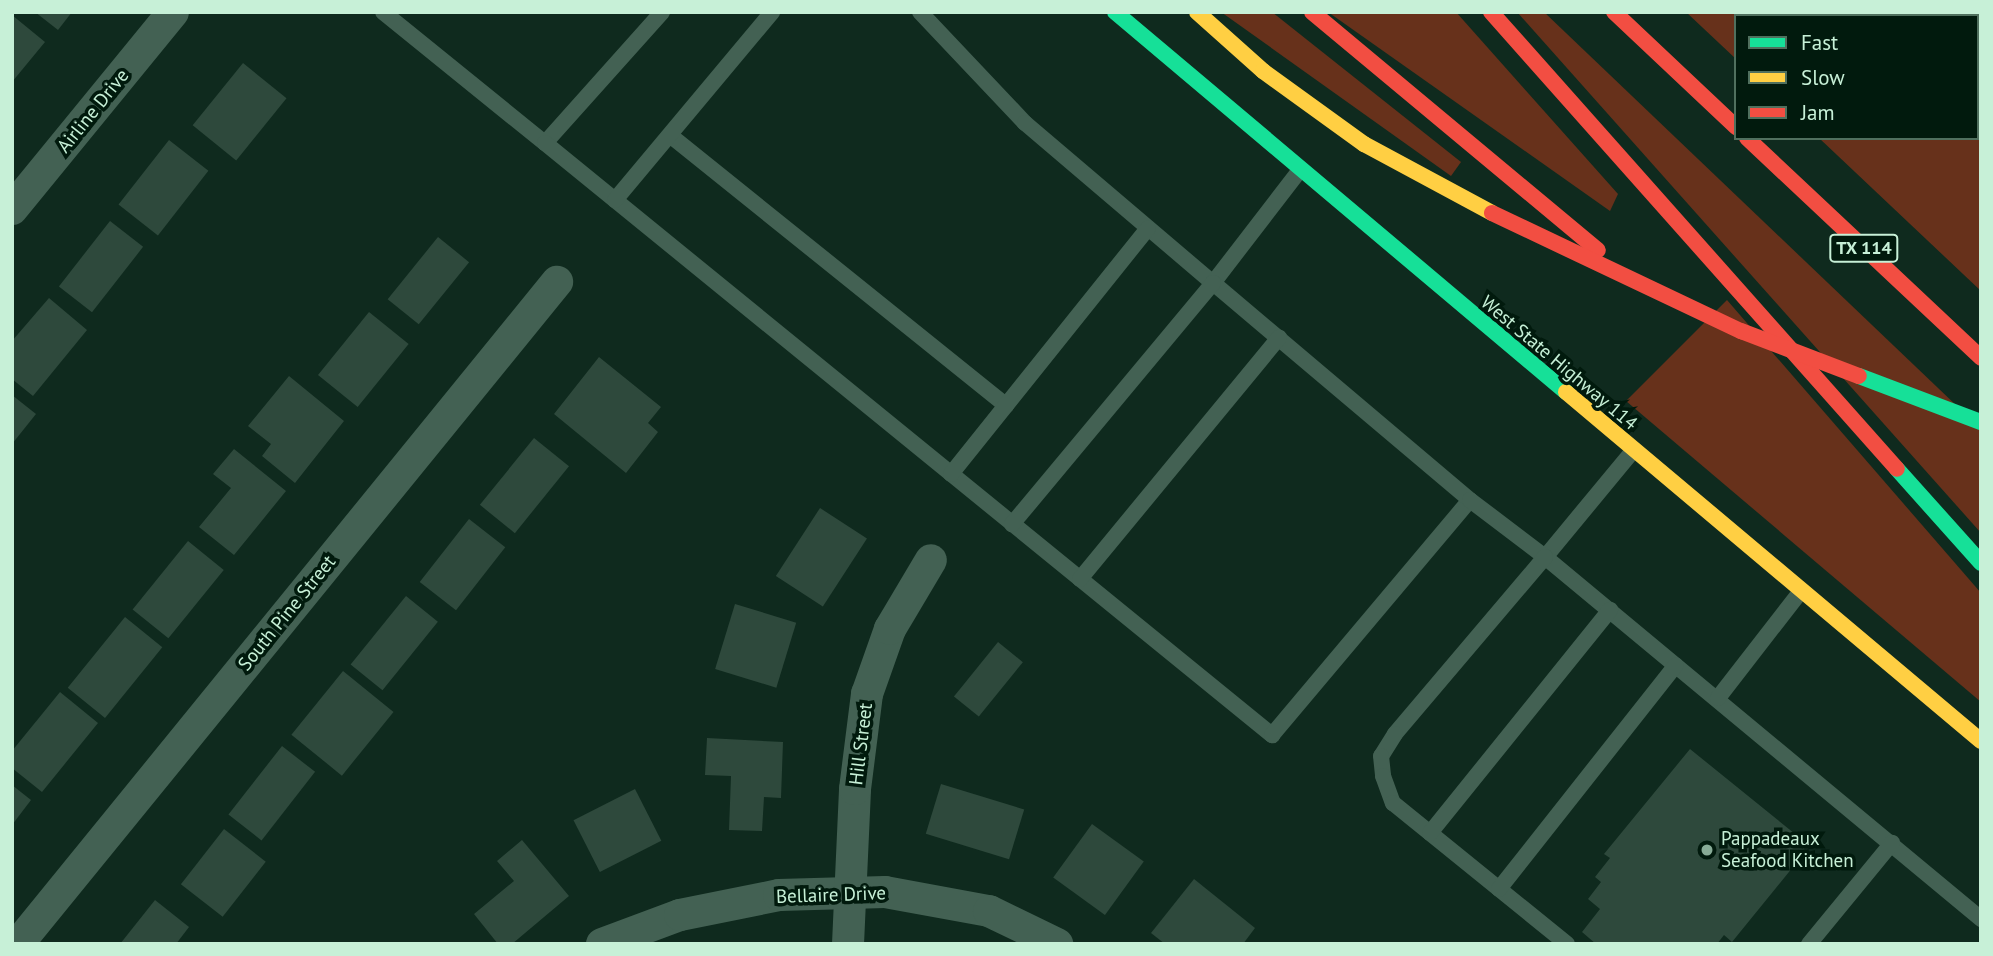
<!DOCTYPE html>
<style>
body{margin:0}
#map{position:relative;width:1993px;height:956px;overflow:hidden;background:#0f2a1e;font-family:"PT Sans",sans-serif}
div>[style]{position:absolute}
.green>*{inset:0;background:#67311b}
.building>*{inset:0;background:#2e493c;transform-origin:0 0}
.lane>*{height:16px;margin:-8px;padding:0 8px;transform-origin:8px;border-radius:8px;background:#436153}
.street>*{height:32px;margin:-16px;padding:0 16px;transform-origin:16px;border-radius:16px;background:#436153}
.fast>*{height:16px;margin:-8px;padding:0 8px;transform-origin:8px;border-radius:8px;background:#16e098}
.slow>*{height:16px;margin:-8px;padding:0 8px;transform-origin:8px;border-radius:8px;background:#ffcf43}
.jam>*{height:16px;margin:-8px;padding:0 8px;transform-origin:8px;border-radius:8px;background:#f24e42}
.dots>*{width:19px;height:19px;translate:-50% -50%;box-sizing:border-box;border:4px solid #011a0d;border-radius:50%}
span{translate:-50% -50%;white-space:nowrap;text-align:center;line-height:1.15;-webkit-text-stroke:7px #011a0d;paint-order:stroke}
.shield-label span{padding:2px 5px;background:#011a0d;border:2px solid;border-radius:5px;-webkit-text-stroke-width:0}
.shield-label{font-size:18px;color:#c7f0d7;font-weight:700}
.street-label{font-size:19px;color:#c7f0d7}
.poi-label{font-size:19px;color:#c7f0d7}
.left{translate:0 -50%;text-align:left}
.frame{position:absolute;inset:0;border:14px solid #c7f0d7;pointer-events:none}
.legend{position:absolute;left:1734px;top:14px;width:245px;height:126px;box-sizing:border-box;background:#011a0d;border:2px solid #50705e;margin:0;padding:9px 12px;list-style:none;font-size:21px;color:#c7f0d7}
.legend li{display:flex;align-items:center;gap:14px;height:35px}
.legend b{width:35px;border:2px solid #50705e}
</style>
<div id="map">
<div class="green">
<i style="clip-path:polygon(1221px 12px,1272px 12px,1461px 162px,1451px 176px)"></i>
<i style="clip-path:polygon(1328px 12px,1456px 12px,1618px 194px,1610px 211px)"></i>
<i style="clip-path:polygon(1517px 12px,1544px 12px,1981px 429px,1981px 533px)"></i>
<i style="clip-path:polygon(1686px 12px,1822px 12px,1827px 16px,1736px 16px,1736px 59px)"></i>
<i style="clip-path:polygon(1977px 118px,1981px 121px,1981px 291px,1819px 138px,1977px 138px)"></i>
<i style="clip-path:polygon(1727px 300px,1981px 593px,1981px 702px,1626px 401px)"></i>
</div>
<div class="building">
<i style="clip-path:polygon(35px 12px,72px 12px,58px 30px)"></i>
<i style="clip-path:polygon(12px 15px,45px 42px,12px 82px)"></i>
<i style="left:243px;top:63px;width:56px;height:80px;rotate:39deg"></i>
<i style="left:169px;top:140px;width:50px;height:82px;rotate:38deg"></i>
<i style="left:110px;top:221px;width:42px;height:83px;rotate:38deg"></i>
<i style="left:438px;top:237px;width:40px;height:80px;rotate:39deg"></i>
<i style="clip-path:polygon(49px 298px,87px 330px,33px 396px,12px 379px,12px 341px)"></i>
<i style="left:369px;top:312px;width:51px;height:81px;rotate:39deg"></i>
<i style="clip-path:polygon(599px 357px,661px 407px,648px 423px,658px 432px,626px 473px,554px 414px)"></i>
<i style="clip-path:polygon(289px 376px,344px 421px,295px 483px,262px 456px,271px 444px,248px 426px)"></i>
<i style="clip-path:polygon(12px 395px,36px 414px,12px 444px)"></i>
<i style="left:534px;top:438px;width:45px;height:86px;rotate:39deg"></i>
<i style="clip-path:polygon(234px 449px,286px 491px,234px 555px,199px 527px,231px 488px,213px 474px)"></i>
<i style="left:820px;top:508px;width:56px;height:81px;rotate:33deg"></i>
<i style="left:469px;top:519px;width:46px;height:80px;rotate:38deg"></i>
<i style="left:188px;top:541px;width:46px;height:88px;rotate:39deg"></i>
<i style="left:406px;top:596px;width:41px;height:88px;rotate:39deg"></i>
<i style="left:735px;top:604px;width:64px;height:68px;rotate:17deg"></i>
<i style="left:125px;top:617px;width:48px;height:91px;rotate:39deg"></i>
<i style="left:998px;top:642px;width:32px;height:70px;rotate:39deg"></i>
<i style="left:343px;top:671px;width:65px;height:82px;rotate:39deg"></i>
<i style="clip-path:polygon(60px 692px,98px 723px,42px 792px,12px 768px,12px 751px)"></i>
<i style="clip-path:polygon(707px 738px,783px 742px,781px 798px,764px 797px,762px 831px,729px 830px,731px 776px,705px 775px)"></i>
<i style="left:282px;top:746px;width:42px;height:87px;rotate:38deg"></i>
<i style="clip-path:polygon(1690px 749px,1810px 846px,1732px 942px,1724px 935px,1717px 944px,1596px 944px,1582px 932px,1600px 909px,1588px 899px,1601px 882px,1595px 877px,1610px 858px,1604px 854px)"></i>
<i style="left:941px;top:784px;width:87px;height:52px;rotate:17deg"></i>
<i style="clip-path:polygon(12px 785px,31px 800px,12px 825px)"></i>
<i style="left:635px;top:789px;width:58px;height:69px;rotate:63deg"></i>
<i style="left:1092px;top:824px;width:64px;height:66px;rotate:36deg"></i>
<i style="left:224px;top:829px;width:53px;height:70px;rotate:38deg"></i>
<i style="clip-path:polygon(522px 840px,569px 896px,512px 944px,498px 944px,474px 914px,514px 881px,497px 861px)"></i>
<i style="clip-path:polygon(1194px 879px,1255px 928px,1243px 944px,1165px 944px,1151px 933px)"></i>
<i style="clip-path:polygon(155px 900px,189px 927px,176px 944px,120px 944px)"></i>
</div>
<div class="lane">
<i style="left:383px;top:12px;width:208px;rotate:39deg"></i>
<i style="left:545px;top:143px;width:176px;rotate:-48.2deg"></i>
<i style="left:920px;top:12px;width:153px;rotate:46.6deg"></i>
<i style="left:1025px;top:123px;width:247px;rotate:40.4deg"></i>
<i style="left:1213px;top:283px;width:143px;rotate:-52.4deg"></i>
<i style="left:671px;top:136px;width:430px;rotate:38.8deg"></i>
<i style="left:545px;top:143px;width:938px;rotate:39.16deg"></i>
<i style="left:1272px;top:735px;width:307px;rotate:-49.9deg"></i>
<i style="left:1470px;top:500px;width:336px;rotate:-139.8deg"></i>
<i style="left:1213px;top:283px;width:314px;rotate:129.8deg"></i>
<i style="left:615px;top:200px;width:245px;rotate:-50.1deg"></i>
<i style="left:1632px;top:452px;width:136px;rotate:129.6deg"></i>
<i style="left:1545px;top:557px;width:567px;rotate:39.7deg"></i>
<i style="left:951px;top:474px;width:315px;rotate:-51.3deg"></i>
<i style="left:1470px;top:500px;width:94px;rotate:37.2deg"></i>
<i style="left:1545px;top:557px;width:232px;rotate:130.3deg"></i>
<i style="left:1395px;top:734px;width:26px;rotate:122deg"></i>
<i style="left:1381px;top:756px;width:20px;rotate:84deg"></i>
<i style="left:1383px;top:776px;width:29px;rotate:70deg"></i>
<i style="left:1393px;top:803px;width:224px;rotate:39deg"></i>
<i style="left:1080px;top:579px;width:313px;rotate:-50.5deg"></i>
<i style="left:1718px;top:698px;width:135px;rotate:-52.2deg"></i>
<i style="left:1430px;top:833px;width:287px;rotate:-51.1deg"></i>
<i style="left:1499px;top:889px;width:285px;rotate:-51.7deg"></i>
<i style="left:1809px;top:944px;width:131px;rotate:-50.6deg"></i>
</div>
<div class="street">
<i style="left:12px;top:209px;width:254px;rotate:-50.7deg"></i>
<i style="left:18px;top:944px;width:854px;rotate:-50.85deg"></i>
<i style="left:602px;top:944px;width:83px;rotate:-20.4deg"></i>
<i style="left:680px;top:915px;width:101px;rotate:-11.4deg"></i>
<i style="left:779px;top:895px;width:106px;rotate:-1.6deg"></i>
<i style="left:885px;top:892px;width:106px;rotate:10.4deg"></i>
<i style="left:989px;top:911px;width:76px;rotate:25.9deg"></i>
<i style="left:848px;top:944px;width:155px;rotate:-87.4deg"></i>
<i style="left:855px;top:789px;width:96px;rotate:-82.8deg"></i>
<i style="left:867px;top:694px;width:69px;rotate:-70.5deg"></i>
<i style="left:890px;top:629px;width:80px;rotate:-59.3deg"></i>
</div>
<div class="fast">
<i style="left:1115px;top:12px;width:590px;rotate:40.12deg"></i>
<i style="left:1882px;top:12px;width:6px;rotate:39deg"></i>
<i style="left:1956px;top:12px;width:5px;rotate:53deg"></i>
<i style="left:1859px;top:376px;width:130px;rotate:20.7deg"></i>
<i style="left:1897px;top:469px;width:126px;rotate:48.2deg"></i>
</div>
<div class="slow">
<i style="left:1197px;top:12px;width:89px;rotate:41.8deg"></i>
<i style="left:1263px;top:71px;width:125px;rotate:35.9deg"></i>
<i style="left:1364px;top:144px;width:145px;rotate:28.3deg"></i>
<i style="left:1977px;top:73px;width:4px;rotate:27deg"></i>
<i style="left:1566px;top:392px;width:542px;rotate:40.06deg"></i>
</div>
<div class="jam">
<i style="left:1312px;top:12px;width:372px;rotate:39.8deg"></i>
<i style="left:1491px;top:12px;width:611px;rotate:48.38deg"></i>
<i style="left:1614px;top:12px;width:168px;rotate:43.3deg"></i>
<i style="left:1977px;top:37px;width:6px;rotate:45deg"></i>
<i style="left:1747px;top:138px;width:321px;rotate:43.2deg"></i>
<i style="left:1492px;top:213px;width:276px;rotate:25.4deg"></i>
<i style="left:1741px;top:331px;width:126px;rotate:20.9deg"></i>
</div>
<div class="dots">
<i style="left:1707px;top:850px;background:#87ab96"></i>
</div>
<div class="shield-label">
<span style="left:1864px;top:248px">TX 114</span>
</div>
<div class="street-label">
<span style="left:93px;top:111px;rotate:-51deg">Airline Drive</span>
<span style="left:1559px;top:363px;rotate:40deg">West State Highway 114</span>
<span style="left:287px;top:613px;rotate:-51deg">South Pine Street</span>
<span style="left:861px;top:744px;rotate:-83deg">Hill Street</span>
<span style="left:831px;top:895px;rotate:-2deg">Bellaire Drive</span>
</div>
<div class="poi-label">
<span class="left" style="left:1721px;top:850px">Pappadeaux<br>Seafood Kitchen</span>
</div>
<div class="frame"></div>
<ul class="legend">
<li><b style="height:9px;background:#16e098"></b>Fast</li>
<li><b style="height:9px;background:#ffcf43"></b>Slow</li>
<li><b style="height:9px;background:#f24e42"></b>Jam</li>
</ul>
</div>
